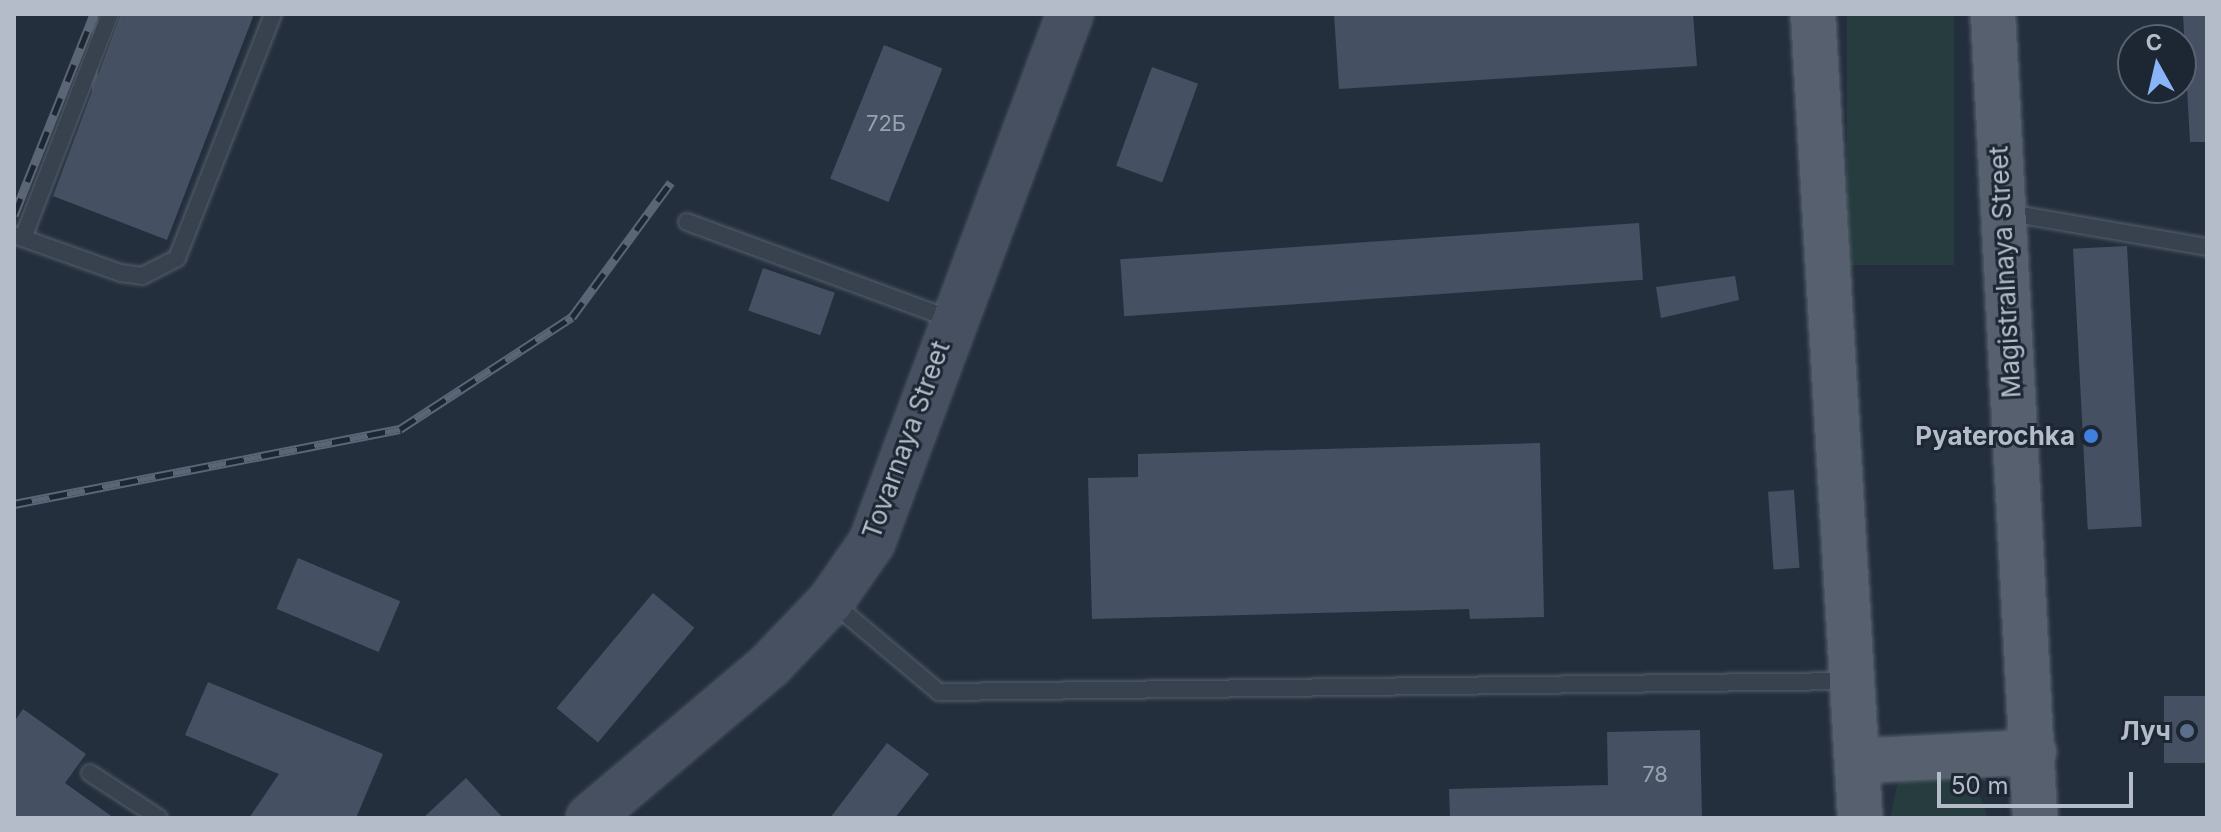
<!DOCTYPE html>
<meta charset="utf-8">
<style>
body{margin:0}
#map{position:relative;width:2221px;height:832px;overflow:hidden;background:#242f3e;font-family:Inter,sans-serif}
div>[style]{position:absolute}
.green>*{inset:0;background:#263c3f;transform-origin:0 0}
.building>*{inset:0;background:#455162;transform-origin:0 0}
.roads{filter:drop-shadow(0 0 2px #565f6c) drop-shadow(0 0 2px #565f6c)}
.lane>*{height:16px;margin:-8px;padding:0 8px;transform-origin:8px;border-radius:8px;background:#38414e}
.secondary>*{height:44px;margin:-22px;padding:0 22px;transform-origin:22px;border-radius:22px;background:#465061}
.primary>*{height:44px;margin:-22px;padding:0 22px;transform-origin:22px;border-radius:22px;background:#56606e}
.rail>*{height:9px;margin-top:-4.5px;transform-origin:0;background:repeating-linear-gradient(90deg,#1d2633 0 18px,#5a6575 0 36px);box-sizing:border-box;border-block:2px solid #5a6575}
.dots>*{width:22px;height:22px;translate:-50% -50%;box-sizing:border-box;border:4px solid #1d2633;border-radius:50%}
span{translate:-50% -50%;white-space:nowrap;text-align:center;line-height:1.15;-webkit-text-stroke:6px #1d2633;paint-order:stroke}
.number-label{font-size:22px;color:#98a1af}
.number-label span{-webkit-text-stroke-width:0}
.street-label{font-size:26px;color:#b4bcc9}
.poi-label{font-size:26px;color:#b4bcc9;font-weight:700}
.right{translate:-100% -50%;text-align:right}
.frame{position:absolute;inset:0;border:16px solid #b4bcc9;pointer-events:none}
.north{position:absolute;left:2117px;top:24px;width:80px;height:80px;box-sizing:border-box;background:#1d2633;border:2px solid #59626f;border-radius:50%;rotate:352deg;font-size:22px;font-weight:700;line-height:32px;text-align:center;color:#b4bcc9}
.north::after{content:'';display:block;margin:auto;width:28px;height:36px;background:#8ab4f8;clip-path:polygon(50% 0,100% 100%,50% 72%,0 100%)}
.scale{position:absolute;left:1937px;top:772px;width:196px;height:36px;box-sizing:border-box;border:4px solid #b4bcc9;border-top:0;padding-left:10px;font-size:24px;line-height:28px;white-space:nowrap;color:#b4bcc9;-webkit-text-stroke:6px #1d2633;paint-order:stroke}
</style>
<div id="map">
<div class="green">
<i style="left:1847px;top:14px;width:107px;height:251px"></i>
<i style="clip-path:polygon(1948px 768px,1974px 779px,1988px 818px,1890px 818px,1898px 781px,1917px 770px)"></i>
</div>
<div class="building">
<i style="left:92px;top:14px;width:6px;height:177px"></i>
<i style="clip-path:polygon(121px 14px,254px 14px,167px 240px,53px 196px)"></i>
<i style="clip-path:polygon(1334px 14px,1693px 14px,1697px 66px,1339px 89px)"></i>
<i style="clip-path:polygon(2183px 14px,2207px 14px,2207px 142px,2190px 142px)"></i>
<i style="left:884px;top:45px;width:63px;height:144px;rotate:22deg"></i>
<i style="left:1152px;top:67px;width:49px;height:105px;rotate:20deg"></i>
<i style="left:1639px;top:223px;width:57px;height:520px;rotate:86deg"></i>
<i style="left:2127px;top:246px;width:281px;height:54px;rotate:87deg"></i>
<i style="left:763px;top:268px;width:76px;height:45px;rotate:19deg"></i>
<i style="clip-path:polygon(1735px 276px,1739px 300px,1661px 318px,1656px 287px)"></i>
<i style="clip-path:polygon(1540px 443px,1544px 617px,1470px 619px,1469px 609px,1092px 619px,1088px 478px,1138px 477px,1138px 454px)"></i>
<i style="left:1794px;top:490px;width:78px;height:26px;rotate:86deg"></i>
<i style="left:298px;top:558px;width:111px;height:55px;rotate:23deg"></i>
<i style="left:653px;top:593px;width:54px;height:150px;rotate:40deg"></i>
<i style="clip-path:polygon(208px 682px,383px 754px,356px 818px,249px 818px,279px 774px,185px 735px)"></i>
<i style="left:2207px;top:696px;width:67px;height:43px;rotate:90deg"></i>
<i style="clip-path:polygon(23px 709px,86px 754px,65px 783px,114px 818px,14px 818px,14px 722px)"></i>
<i style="clip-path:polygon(1700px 730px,1702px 818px,1450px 818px,1449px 789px,1608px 785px,1607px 732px)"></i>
<i style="clip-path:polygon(887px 743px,929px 774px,895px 818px,830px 818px)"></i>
<i style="clip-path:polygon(466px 778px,503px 818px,423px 818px)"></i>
</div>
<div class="roads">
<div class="lane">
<i style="left:2004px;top:212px;width:206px;rotate:9.8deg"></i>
<i style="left:687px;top:222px;width:280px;rotate:20.2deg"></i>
<i style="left:14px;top:235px;width:114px;rotate:19.6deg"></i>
<i style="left:121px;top:273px;width:21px;rotate:8deg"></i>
<i style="left:142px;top:276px;width:39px;rotate:-27deg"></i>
<i style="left:177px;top:258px;width:262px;rotate:-68.5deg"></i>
<i style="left:23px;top:238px;width:240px;rotate:-68.8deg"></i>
<i style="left:832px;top:602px;width:140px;rotate:40.1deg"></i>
<i style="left:939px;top:692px;width:913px;rotate:-0.69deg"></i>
<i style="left:90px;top:773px;width:82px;rotate:33.1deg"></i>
</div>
<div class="secondary">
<i style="left:589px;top:818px;width:236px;rotate:-40.2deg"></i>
<i style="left:769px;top:666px;width:90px;rotate:-46.4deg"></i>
<i style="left:831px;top:601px;width:72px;rotate:-55.2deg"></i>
<i style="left:872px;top:542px;width:564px;rotate:-69.44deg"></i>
</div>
<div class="primary">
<i style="left:1813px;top:14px;width:805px;rotate:86.65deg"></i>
<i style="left:1993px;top:14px;width:805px;rotate:87.01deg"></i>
<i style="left:1857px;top:761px;width:177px;rotate:-2.9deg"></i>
</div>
</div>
<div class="rail">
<i style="left:14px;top:215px;width:216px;rotate:-68.3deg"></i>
<i style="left:14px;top:504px;width:393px;rotate:-11deg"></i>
<i style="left:400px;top:429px;width:205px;rotate:-33.1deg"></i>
<i style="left:572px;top:317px;width:167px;rotate:-53.7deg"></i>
</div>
<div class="dots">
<i style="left:2091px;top:436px;background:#3f7fe0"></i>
<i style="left:2187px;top:731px;background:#5c6f8a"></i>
</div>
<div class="number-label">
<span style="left:886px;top:124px">72Б</span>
<span style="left:1655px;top:775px">78</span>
</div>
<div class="street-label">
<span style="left:2005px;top:272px;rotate:-93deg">Magistralnaya Street</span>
<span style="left:906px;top:440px;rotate:-70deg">Tovarnaya Street</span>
</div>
<div class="poi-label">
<span class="right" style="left:2075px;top:436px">Pyaterochka</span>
<span class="right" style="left:2171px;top:731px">Луч</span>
</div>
<div class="frame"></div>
<div class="north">С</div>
<div class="scale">50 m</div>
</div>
